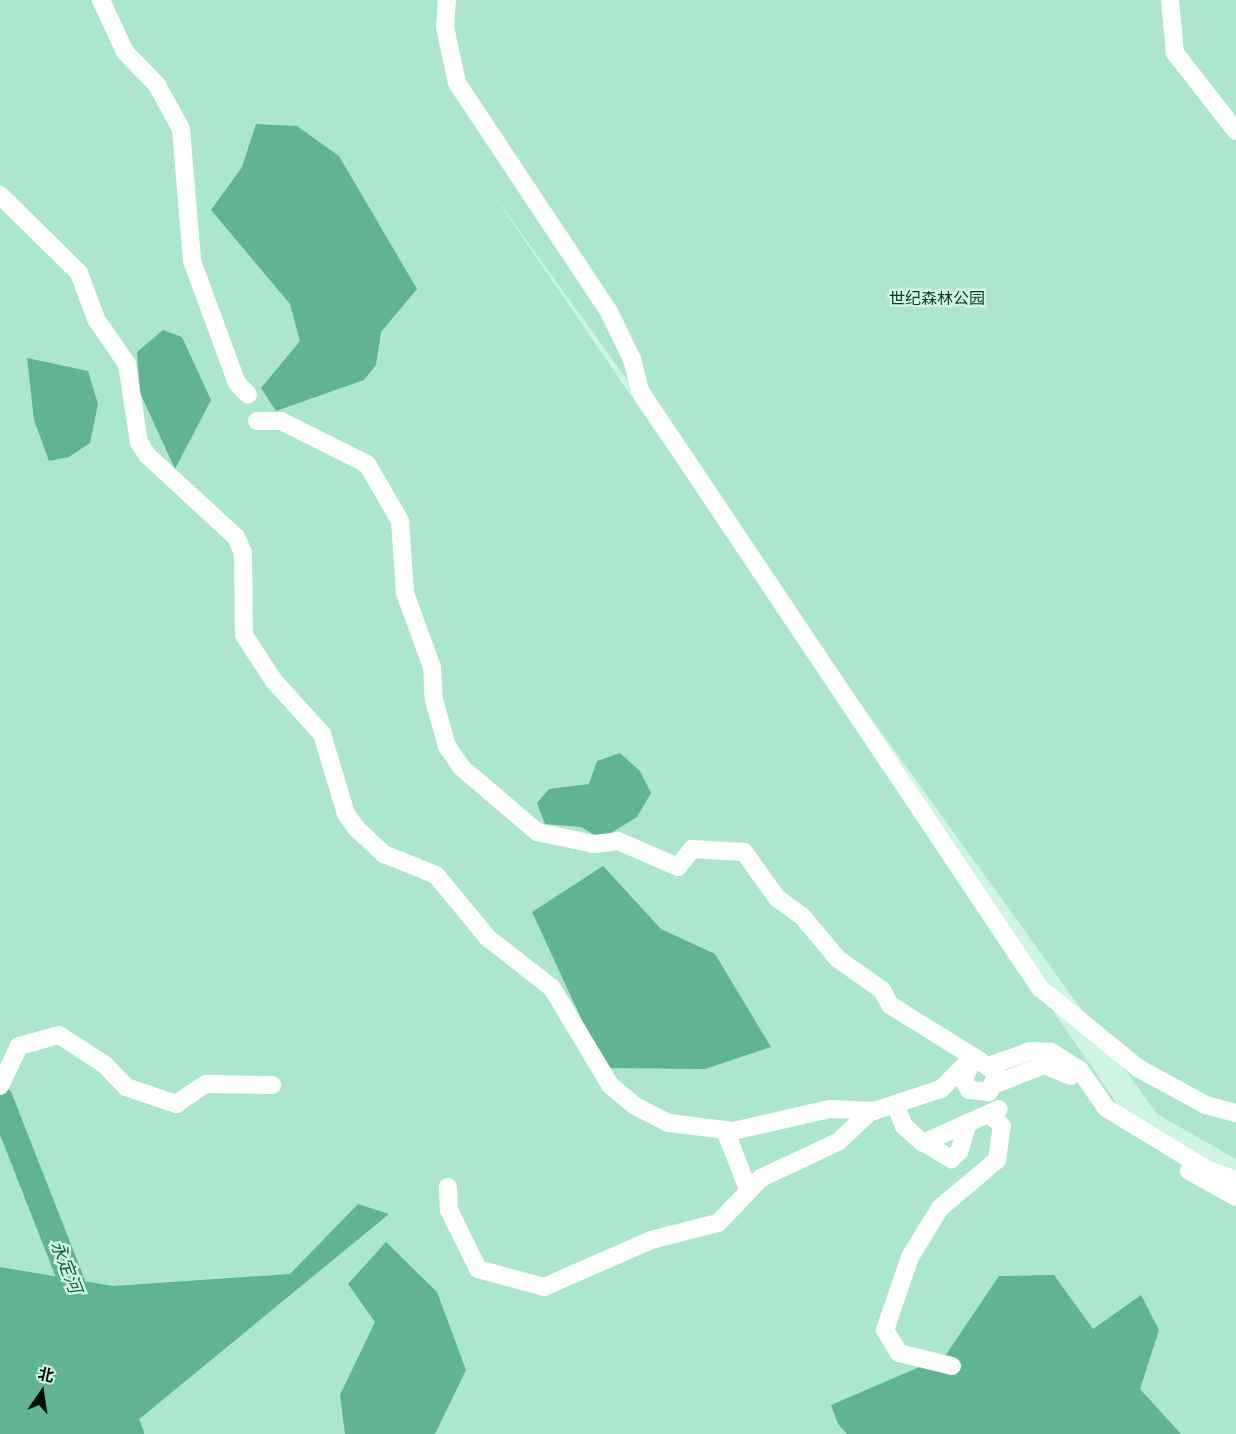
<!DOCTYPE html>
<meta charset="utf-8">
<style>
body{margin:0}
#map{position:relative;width:1236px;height:1434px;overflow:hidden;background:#cff5e4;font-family:"PT Sans","Noto Sans SC",sans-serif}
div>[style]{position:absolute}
.green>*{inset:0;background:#ace7cd}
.water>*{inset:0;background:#60b492}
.river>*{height:26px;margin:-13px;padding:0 13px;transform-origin:13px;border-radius:13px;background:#60b492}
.minor>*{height:18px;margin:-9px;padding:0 9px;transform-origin:9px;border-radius:9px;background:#fff}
span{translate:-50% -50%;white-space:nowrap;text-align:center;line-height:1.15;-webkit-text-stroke:5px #cff5e4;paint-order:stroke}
.park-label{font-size:16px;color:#0e3527}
.water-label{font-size:18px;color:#1c5d46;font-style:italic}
.north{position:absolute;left:12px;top:1362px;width:60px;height:60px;-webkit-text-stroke:4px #cff5e4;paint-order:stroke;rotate:13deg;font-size:16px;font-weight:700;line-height:24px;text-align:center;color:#030f0a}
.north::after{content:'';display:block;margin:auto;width:21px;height:27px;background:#030f0a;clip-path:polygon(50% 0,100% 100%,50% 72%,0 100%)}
</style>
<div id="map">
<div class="green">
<i style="clip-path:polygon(0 0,1236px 0,1236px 1159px,1157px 1114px,490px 190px,1135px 1130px,1236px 1204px,1236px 1434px,0 1434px)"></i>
</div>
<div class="water">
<i style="clip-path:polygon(256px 124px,297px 126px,339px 156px,417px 289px,381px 332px,376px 365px,364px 380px,276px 411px,261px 388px,300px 341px,290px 304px,211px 210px,242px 167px)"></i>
<i style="clip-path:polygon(163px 330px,182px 337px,211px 400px,175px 469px,140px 393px,137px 352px)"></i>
<i style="clip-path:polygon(27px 358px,88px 371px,98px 404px,90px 443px,69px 457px,49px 461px,34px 420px)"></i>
<i style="clip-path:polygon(620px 753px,640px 771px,651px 793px,637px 817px,601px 839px,581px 827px,545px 824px,537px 803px,549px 789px,589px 784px,597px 761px)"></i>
<i style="clip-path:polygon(603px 866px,661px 929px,715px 954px,771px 1047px,705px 1069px,604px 1068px,532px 912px)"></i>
<i style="clip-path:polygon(358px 1204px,389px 1214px,121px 1434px,0 1434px,0 1267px,113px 1286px,290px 1274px)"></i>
<i style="clip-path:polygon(386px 1242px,437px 1292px,466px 1370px,435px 1434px,345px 1434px,340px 1395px,375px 1322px,348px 1284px)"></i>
<i style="clip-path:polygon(1054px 1275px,1093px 1329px,1141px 1295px,1159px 1330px,1140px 1389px,1181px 1434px,847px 1434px,838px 1424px,831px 1405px,945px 1356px,999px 1276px)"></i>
</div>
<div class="river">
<i style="left:0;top:1099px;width:228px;rotate:68.6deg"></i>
<i style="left:116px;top:1395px;width:42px;rotate:69deg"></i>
</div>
<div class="minor">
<i style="left:101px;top:0;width:57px;rotate:65.2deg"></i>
<i style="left:125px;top:52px;width:46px;rotate:45.9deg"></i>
<i style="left:157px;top:85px;width:50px;rotate:61.4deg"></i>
<i style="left:181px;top:129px;width:132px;rotate:85.2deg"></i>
<i style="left:192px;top:261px;width:130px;rotate:69.8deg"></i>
<i style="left:237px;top:383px;width:16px;rotate:47deg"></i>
<i style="left:447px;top:0;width:27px;rotate:94deg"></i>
<i style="left:445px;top:27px;width:57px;rotate:77.9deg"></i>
<i style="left:457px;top:83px;width:273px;rotate:56.4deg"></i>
<i style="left:608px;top:310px;width:55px;rotate:63.9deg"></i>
<i style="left:632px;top:359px;width:33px;rotate:76deg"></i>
<i style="left:640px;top:391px;width:719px;rotate:56.18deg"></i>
<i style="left:1040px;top:988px;width:127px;rotate:39.2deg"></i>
<i style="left:1138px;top:1068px;width:77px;rotate:28.6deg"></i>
<i style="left:1206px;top:1105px;width:31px;rotate:15deg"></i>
<i style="left:1170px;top:0;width:53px;rotate:84.6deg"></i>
<i style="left:1175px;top:53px;width:99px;rotate:52deg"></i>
<i style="left:0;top:195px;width:111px;rotate:44.6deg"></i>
<i style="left:79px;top:273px;width:49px;rotate:69.7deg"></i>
<i style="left:96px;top:319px;width:55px;rotate:55.4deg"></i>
<i style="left:127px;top:364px;width:79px;rotate:81.3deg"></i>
<i style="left:139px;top:442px;width:15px;rotate:58deg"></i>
<i style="left:147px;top:455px;width:121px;rotate:42.7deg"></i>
<i style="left:236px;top:537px;width:17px;rotate:66deg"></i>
<i style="left:243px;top:553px;width:82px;rotate:89.3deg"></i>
<i style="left:244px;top:635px;width:55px;rotate:56.9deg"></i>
<i style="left:274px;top:681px;width:72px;rotate:47.8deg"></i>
<i style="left:322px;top:734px;width:84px;rotate:73.3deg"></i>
<i style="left:346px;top:814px;width:19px;rotate:54deg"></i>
<i style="left:357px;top:829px;width:37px;rotate:43deg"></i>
<i style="left:384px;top:854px;width:56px;rotate:22deg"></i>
<i style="left:436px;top:875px;width:82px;rotate:50.5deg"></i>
<i style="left:488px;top:938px;width:81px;rotate:38deg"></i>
<i style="left:552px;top:988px;width:113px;rotate:59.1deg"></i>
<i style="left:610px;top:1085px;width:33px;rotate:40deg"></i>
<i style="left:635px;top:1106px;width:38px;rotate:27deg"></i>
<i style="left:669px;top:1123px;width:64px;rotate:7.1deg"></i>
<i style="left:733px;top:1131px;width:99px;rotate:-12.8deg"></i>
<i style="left:830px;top:1109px;width:44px;rotate:2.6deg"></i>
<i style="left:874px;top:1111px;width:71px;rotate:-18.2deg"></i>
<i style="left:941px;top:1089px;width:30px;rotate:-45deg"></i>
<i style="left:962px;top:1068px;width:14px;rotate:-25deg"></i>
<i style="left:975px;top:1062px;width:5px;rotate:-11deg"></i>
<i style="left:980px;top:1061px;width:21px;rotate:37deg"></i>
<i style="left:997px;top:1074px;width:20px;rotate:114deg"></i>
<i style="left:989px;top:1092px;width:20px;rotate:-174deg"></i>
<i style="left:969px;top:1090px;width:11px;rotate:-117deg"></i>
<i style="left:964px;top:1080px;width:16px;rotate:-68deg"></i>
<i style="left:257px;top:421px;width:24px"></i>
<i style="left:281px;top:421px;width:96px;rotate:26.6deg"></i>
<i style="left:367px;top:464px;width:66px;rotate:59.9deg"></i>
<i style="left:400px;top:521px;width:72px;rotate:86deg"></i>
<i style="left:405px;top:593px;width:79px;rotate:70deg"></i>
<i style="left:432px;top:667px;width:33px;rotate:87deg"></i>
<i style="left:434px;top:700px;width:48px;rotate:74.2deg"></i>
<i style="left:447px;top:746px;width:25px;rotate:56deg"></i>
<i style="left:461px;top:767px;width:100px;rotate:40.5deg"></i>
<i style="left:537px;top:832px;width:58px;rotate:11.9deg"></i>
<i style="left:594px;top:844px;width:24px;rotate:-7deg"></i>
<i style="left:618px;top:841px;width:65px;rotate:23.4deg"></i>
<i style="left:678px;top:867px;width:23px;rotate:-52deg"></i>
<i style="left:692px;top:849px;width:52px;rotate:3.3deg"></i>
<i style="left:744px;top:852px;width:57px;rotate:54.3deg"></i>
<i style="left:777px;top:898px;width:31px;rotate:36deg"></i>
<i style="left:802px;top:916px;width:56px;rotate:50.1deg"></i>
<i style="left:838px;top:959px;width:54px;rotate:35.2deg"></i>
<i style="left:882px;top:990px;width:17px;rotate:62deg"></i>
<i style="left:890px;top:1005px;width:106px;rotate:31.9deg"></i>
<i style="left:991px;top:1065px;width:42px;rotate:-19.3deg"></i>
<i style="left:1031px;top:1051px;width:20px;rotate:3deg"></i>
<i style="left:1051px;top:1052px;width:34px;rotate:32deg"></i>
<i style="left:1080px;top:1070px;width:46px;rotate:55.6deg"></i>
<i style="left:1106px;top:1108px;width:119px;rotate:31.3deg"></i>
<i style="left:1208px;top:1170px;width:30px;rotate:20deg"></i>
<i style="left:996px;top:1084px;width:52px;rotate:-21.6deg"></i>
<i style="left:1044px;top:1065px;width:29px;rotate:22deg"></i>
<i style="left:0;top:1086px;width:44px;rotate:-64.6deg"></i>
<i style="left:19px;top:1046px;width:41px;rotate:-15.4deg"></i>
<i style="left:59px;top:1035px;width:54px;rotate:32.8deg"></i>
<i style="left:104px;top:1064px;width:32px;rotate:46deg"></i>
<i style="left:126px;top:1087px;width:53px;rotate:18.8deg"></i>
<i style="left:176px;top:1104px;width:36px;rotate:-34deg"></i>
<i style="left:206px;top:1084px;width:66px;rotate:0.9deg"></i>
<i style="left:895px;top:1104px;width:24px;rotate:68deg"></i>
<i style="left:904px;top:1126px;width:25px;rotate:42deg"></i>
<i style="left:923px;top:1143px;width:83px;rotate:-24.1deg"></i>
<i style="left:725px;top:1130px;width:63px;rotate:68.7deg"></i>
<i style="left:925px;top:1143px;width:31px;rotate:32deg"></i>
<i style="left:951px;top:1159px;width:11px;rotate:-41deg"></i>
<i style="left:959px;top:1152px;width:31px;rotate:-73deg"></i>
<i style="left:1189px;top:1171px;width:54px;rotate:29deg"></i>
<i style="left:448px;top:1187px;width:23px;rotate:88deg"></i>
<i style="left:449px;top:1210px;width:66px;rotate:63.8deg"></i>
<i style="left:478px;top:1269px;width:68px;rotate:15.3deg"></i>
<i style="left:544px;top:1287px;width:117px;rotate:-23.7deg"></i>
<i style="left:651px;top:1240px;width:69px;rotate:-14.2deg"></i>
<i style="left:718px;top:1223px;width:62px;rotate:-46.3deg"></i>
<i style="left:761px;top:1178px;width:85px;rotate:-25.1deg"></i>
<i style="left:838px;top:1142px;width:45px;rotate:-43.2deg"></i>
<i style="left:952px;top:1366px;width:55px;rotate:-166.2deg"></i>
<i style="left:899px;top:1353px;width:27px;rotate:-121deg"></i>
<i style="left:885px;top:1330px;width:77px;rotate:-71.1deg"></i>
<i style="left:910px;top:1257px;width:57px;rotate:-58.5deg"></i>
<i style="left:940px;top:1208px;width:75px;rotate:-40.1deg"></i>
<i style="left:997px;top:1160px;width:34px;rotate:-82deg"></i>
<i style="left:1002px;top:1126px;width:18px;rotate:-135deg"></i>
</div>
<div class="park-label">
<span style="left:937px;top:298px">世纪森林公园</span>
</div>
<div class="water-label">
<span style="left:66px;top:1267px;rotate:69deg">永定河</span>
</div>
<div class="north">北</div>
</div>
